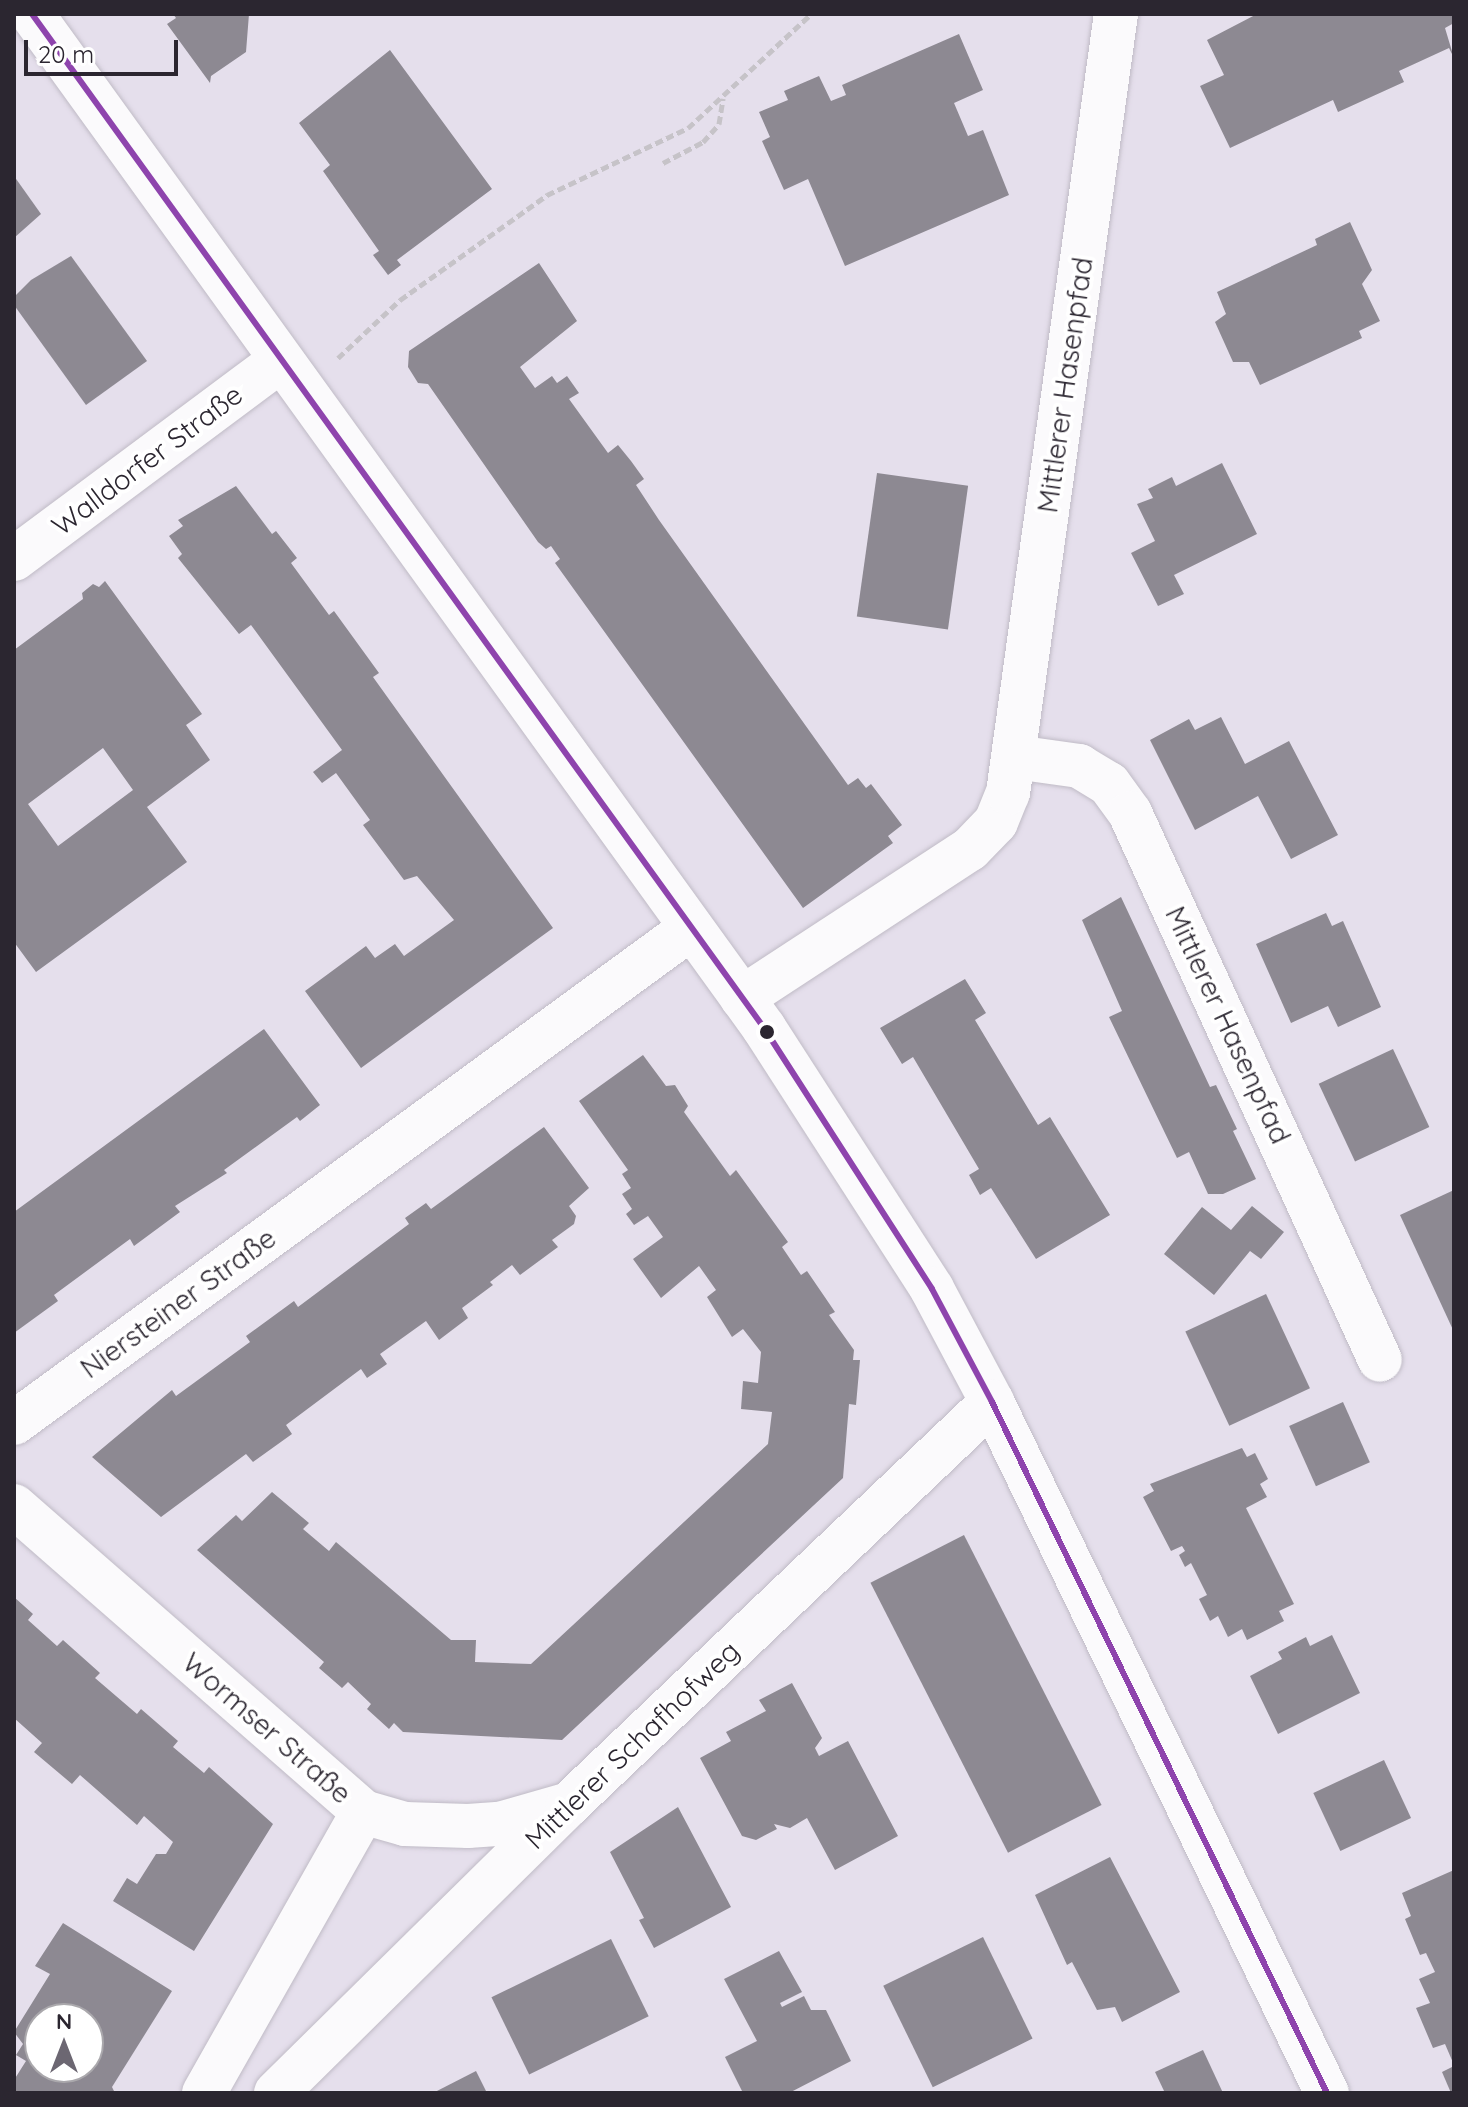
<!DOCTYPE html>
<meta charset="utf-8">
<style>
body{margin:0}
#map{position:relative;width:1468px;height:2107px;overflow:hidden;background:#e5dfec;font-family:Quicksand,sans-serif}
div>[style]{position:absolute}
.building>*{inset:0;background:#8d8992;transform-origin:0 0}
.path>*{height:5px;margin-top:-2.5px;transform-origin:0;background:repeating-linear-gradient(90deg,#c6c3c8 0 8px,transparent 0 12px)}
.roads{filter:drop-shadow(0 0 2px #c0bbc6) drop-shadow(0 0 2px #c0bbc6)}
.minor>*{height:44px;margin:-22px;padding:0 22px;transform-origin:22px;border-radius:22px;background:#fbfafc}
.bus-1>*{height:6px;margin:-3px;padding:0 3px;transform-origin:3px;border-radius:3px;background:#8e44ad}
.dots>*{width:22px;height:22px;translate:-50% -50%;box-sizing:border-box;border:4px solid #fff;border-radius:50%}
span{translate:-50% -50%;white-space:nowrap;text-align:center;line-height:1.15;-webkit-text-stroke:8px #fff;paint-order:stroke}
.street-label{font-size:28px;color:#2b2630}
.frame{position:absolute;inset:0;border:16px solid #2b2630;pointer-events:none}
.north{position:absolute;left:24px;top:2003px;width:80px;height:80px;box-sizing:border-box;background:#fff;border:2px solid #aaa8ac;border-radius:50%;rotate:0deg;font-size:22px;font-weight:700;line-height:32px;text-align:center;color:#2b2630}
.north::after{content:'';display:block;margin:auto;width:28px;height:36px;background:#6c6772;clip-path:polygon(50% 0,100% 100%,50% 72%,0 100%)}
.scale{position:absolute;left:24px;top:40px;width:154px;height:36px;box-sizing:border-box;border:4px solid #2b2630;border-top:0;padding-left:10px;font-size:24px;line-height:28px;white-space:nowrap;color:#2b2630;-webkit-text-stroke:6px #fff;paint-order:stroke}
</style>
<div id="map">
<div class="building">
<i style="clip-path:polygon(173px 14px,249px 14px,246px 52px,211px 76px,210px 83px,167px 24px,176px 18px)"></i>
<i style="clip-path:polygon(1257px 14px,1454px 14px,1454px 23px,1445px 28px,1454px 58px,1449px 48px,1399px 71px,1404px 82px,1338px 112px,1333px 100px,1230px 148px,1200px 86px,1224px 75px,1207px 40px)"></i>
<i style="clip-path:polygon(959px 34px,983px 90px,954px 103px,968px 136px,983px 130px,1009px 195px,845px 266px,808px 179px,784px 190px,762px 141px,770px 137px,759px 112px,788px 100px,784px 91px,819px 76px,831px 101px,846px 95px,842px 85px)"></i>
<i style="clip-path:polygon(390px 50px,492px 189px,397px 260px,401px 265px,388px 275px,373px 255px,379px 251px,323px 171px,330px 165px,299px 123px)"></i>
<i style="clip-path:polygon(14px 176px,41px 214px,14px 238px)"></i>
<i style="clip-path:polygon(1350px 222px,1372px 270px,1362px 284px,1380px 321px,1359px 331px,1362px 338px,1260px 385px,1249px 362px,1233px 362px,1215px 322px,1226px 314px,1217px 292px,1317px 245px,1315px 239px)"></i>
<i style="clip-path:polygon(71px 256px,147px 361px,86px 405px,14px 305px,14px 297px,31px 280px)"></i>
<i style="clip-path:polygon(539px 263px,577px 321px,520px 367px,535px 388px,552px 376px,557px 383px,567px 376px,579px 393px,569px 399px,608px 453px,618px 445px,631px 461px,644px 479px,636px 485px,659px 520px,848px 785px,858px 778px,866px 788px,871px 784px,902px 825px,888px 836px,893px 843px,803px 908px,555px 563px,560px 559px,551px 546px,546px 549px,538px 542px,428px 384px,418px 383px,408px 367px,409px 351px)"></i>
<i style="clip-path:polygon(1222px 463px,1257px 534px,1174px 575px,1184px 594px,1158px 606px,1131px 553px,1155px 541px,1137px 504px,1153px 498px,1148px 489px,1172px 477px,1176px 486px)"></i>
<i style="left:877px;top:473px;width:92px;height:145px;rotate:8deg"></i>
<i style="clip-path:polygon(236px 486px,272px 534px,276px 531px,297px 558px,291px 563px,329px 615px,334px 611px,379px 673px,373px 677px,553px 928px,361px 1068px,305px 991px,366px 946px,375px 958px,395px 944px,404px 956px,454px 920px,417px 876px,404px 880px,363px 825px,370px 820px,336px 773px,322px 783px,313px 772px,342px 750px,251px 625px,239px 634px,178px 558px,182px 554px,169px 536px,183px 526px,178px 520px)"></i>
<i style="clip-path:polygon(evenodd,105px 581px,202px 714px,186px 725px,210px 760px,147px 807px,187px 862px,36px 972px,14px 942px,14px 650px,83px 599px,82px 593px,93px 584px,99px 587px,105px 581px,103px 748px,133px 790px,58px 846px,28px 804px,103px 748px)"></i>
<i style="clip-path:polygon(1221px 717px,1245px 764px,1289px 741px,1338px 835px,1291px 859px,1258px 796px,1195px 830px,1150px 740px,1189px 719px,1195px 730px)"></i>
<i style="clip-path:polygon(1121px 897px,1210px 1087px,1216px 1085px,1237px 1129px,1233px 1131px,1256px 1179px,1223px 1194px,1208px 1194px,1189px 1152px,1177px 1158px,1109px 1017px,1122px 1011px,1082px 920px)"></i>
<i style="clip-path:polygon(1326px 913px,1332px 926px,1343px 921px,1381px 1007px,1338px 1027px,1328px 1006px,1291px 1023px,1256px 944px)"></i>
<i style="clip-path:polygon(965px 979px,986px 1013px,975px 1020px,1038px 1125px,1050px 1117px,1110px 1215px,1036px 1259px,991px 1188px,980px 1195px,969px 1175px,979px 1169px,913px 1057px,902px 1064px,880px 1028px)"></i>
<i style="clip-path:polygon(264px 1029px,320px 1105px,300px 1121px,297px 1117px,224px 1170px,227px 1173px,175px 1206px,180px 1212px,134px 1246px,130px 1239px,54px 1295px,58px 1301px,14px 1333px,14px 1212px)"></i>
<i style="left:1393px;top:1049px;width:86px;height:82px;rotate:65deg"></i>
<i style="clip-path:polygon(643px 1055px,666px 1086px,675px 1085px,688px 1106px,684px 1112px,730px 1176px,736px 1170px,788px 1242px,782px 1247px,801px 1275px,807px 1271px,835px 1312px,829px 1315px,854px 1350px,853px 1360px,860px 1360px,856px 1405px,849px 1404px,843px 1478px,562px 1740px,403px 1732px,394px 1723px,389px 1729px,367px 1709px,371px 1704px,348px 1682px,342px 1688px,319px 1668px,324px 1662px,197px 1550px,236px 1515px,242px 1521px,272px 1492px,309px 1523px,303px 1529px,329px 1551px,336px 1542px,451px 1640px,476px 1640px,475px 1662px,531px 1664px,768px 1444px,772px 1412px,741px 1409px,743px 1381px,758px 1383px,761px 1352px,743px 1329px,732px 1337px,707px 1297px,716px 1290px,699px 1266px,661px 1298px,633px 1259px,663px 1237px,648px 1216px,634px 1225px,626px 1214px,632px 1209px,622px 1194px,631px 1188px,622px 1174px,628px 1170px,579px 1101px)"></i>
<i style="clip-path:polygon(544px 1127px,589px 1188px,569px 1206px,576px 1216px,574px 1224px,552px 1240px,558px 1247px,520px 1275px,512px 1265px,490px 1282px,493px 1285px,462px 1308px,468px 1318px,439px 1340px,426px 1321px,380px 1354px,387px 1364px,367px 1378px,361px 1369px,286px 1425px,292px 1434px,253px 1462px,246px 1454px,161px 1517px,92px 1457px,172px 1390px,176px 1396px,250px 1342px,246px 1336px,294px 1301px,298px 1307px,409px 1224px,405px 1218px,426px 1203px,431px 1209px)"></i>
<i style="clip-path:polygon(1454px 1190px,1454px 1332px,1400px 1215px)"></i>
<i style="clip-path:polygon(1252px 1206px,1284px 1232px,1261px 1259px,1250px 1251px,1214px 1295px,1164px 1254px,1202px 1207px,1231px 1230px)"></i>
<i style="left:1266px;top:1294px;width:104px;height:89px;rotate:65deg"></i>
<i style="left:1343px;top:1402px;width:66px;height:59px;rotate:66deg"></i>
<i style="clip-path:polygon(1242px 1448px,1247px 1457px,1255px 1453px,1268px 1479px,1260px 1484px,1267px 1497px,1246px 1508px,1294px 1604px,1279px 1611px,1284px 1621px,1247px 1640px,1242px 1629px,1228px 1637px,1218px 1616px,1210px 1621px,1199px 1599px,1207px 1595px,1191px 1563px,1185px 1567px,1179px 1555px,1185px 1551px,1182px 1546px,1171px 1551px,1143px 1497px,1154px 1491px,1150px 1484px)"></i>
<i style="left:964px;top:1535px;width:303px;height:105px;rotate:63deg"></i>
<i style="clip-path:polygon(14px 1597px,33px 1614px,28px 1620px,57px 1646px,63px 1640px,100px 1673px,95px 1678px,137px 1714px,141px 1709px,178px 1741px,173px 1747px,204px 1773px,209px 1767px,273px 1824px,194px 1951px,113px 1901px,127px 1878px,137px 1884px,156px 1854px,166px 1854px,173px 1842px,144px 1816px,137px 1825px,80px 1775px,72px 1784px,34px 1752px,42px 1743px,14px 1718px)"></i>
<i style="clip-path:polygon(1332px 1635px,1360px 1693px,1278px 1734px,1250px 1676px,1282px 1659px,1278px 1652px,1306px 1637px,1310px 1646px)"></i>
<i style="clip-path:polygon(792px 1683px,822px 1738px,815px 1748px,819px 1756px,848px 1741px,898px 1836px,835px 1870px,807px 1818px,790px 1828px,774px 1824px,777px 1829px,756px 1840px,742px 1836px,700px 1758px,731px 1741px,726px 1732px,766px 1711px,759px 1700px)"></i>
<i style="left:1384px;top:1760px;width:64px;height:78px;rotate:65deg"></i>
<i style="clip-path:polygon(678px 1807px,731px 1907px,654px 1948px,639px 1920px,644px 1918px,610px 1852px)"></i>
<i style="clip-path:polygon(1110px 1857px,1180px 1992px,1122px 2022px,1115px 2007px,1097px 2010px,1072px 1962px,1067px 1965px,1035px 1895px)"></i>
<i style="clip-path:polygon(1454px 1870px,1454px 2065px,1445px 2044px,1433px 2048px,1416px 2008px,1430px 2003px,1419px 1979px,1435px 1972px,1426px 1953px,1420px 1955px,1405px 1919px,1411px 1916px,1402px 1893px)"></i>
<i style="clip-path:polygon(evenodd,63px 1923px,172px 1991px,112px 2087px,115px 2093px,14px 2093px,14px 2080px,26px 2061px,16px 2055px,23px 2044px,14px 2032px,50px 1974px,35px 1966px,63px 1923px,40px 2019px,88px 2019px,88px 2067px,40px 2067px,40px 2019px)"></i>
<i style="left:983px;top:1937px;width:113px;height:111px;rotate:64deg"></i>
<i style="left:611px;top:1939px;width:86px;height:133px;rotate:64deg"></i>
<i style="clip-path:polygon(779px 1951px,802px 1992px,780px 2003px,782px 2007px,804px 1996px,811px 2010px,826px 2010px,851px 2061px,789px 2093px,743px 2093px,725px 2057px,757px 2041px,724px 1979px)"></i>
<i style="clip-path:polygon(1203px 2050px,1223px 2093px,1165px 2093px,1155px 2072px)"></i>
<i style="clip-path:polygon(1454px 2066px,1454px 2093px,1451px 2093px,1442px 2072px)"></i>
<i style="clip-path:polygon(476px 2071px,487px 2093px,433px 2093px)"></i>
</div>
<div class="path">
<i style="left:663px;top:163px;width:45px;rotate:-27.7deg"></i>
<i style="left:703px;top:142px;width:24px;rotate:-48deg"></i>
<i style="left:719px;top:124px;width:26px;rotate:-81deg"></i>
<i style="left:338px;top:358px;width:85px;rotate:-43.1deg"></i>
<i style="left:400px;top:300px;width:181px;rotate:-35.5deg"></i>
<i style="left:547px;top:195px;width:156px;rotate:-25.4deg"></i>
<i style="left:688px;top:128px;width:168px;rotate:-42.8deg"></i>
</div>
<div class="roads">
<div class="minor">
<i style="left:32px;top:14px;width:1251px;rotate:54.17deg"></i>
<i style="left:764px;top:1028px;width:310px;rotate:57.2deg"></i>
<i style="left:932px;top:1289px;width:128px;rotate:62deg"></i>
<i style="left:992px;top:1402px;width:768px;rotate:64.14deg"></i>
<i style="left:14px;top:559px;width:332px;rotate:-36.7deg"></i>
<i style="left:1015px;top:757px;width:65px;rotate:8deg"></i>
<i style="left:1079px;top:766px;width:35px;rotate:31deg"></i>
<i style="left:1109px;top:784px;width:36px;rotate:54deg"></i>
<i style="left:1130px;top:813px;width:601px;rotate:65.44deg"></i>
<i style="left:742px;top:998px;width:272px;rotate:-33.2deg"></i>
<i style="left:970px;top:849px;width:37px;rotate:-46deg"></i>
<i style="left:996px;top:822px;width:31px;rotate:-68deg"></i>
<i style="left:1008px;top:793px;width:786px;rotate:-82.11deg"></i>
<i style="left:14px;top:1423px;width:839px;rotate:-36.17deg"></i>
<i style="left:14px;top:1506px;width:464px;rotate:41.2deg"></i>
<i style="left:363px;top:1812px;width:44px;rotate:15.9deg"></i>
<i style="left:405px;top:1824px;width:63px;rotate:1.8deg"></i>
<i style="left:468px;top:1826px;width:32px;rotate:-4deg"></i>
<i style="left:500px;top:1824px;width:69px;rotate:-16.1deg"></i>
<i style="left:204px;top:2093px;width:323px;rotate:-60.5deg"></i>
<i style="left:276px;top:2093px;width:410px;rotate:-44.6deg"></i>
<i style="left:568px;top:1805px;width:585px;rotate:-43.55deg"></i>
</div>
</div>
<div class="bus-1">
<i style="left:32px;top:14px;width:1251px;rotate:54.17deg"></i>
<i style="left:764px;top:1028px;width:310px;rotate:57.2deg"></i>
<i style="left:932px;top:1289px;width:128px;rotate:62deg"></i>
<i style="left:992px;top:1402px;width:768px;rotate:64.14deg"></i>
</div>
<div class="dots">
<i style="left:767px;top:1032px;background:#2b2630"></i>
</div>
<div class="street-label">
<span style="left:1065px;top:385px;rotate:-82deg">Mittlerer Hasenpfad</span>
<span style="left:147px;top:460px;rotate:-37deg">Walldorfer Straße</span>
<span style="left:1228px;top:1025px;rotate:65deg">Mittlerer Hasenpfad</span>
<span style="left:178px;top:1303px;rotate:-36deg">Niersteiner Straße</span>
<span style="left:267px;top:1728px;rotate:41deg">Wormser Straße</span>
<span style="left:632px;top:1745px;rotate:-44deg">Mittlerer Schafhofweg</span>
</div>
<div class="frame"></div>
<div class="north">N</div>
<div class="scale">20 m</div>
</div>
